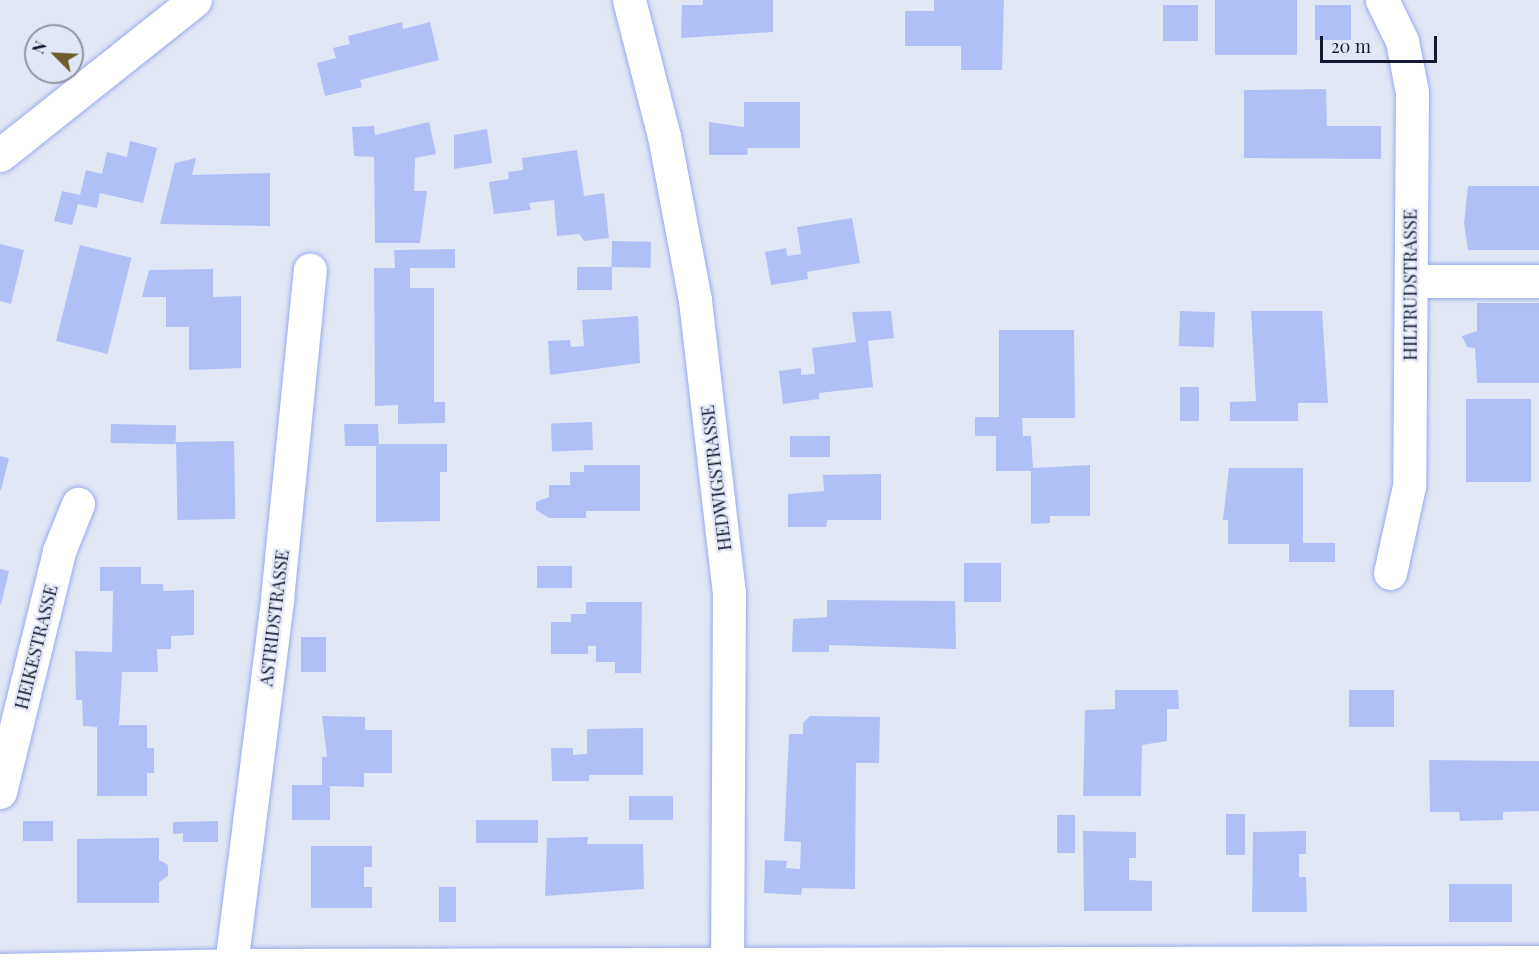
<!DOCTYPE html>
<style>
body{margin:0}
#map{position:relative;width:1539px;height:974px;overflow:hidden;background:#e2e7f5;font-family:"Playfair Display",serif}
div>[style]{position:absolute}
.building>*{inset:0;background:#b0c0f6;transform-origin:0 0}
.roads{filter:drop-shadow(0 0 2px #98abed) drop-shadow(0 0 2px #98abed)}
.minor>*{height:33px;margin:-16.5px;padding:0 16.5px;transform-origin:16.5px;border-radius:16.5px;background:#fff}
span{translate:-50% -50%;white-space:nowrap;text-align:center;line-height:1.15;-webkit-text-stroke:4.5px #e2e7f5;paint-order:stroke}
.street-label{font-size:18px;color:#141a33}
.north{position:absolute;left:24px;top:24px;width:60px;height:60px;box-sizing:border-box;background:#e2e7f5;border:2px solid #9095a7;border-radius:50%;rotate:294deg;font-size:16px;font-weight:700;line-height:24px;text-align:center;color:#141a33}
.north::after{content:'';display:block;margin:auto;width:21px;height:27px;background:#6d5d2b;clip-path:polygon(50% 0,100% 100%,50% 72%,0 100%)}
.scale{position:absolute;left:1320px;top:36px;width:117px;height:27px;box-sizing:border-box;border:3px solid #141a33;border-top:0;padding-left:8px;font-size:18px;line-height:21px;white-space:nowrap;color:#141a33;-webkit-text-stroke:4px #e2e7f5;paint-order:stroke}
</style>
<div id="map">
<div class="building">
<i style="clip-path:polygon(703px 0,773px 0,773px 32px,681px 38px,682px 5px,703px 5px)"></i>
<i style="clip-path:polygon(934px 0,1004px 0,1002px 70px,961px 70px,961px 46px,905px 46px,905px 11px,934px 11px)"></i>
<i style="left:1215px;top:0;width:82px;height:55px"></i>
<i style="left:1163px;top:5px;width:35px;height:36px"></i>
<i style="left:1315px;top:5px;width:36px;height:35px"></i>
<i style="clip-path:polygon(402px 22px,403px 29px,430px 22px,439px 60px,360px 80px,362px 87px,325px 96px,317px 63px,336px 58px,333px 48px,350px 44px,348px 36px)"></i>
<i style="clip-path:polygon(1326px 89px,1327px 126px,1381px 126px,1381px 159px,1244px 158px,1244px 90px)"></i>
<i style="clip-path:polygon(744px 102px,800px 102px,800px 148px,748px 148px,747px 155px,709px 155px,709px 122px,744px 127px)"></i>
<i style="clip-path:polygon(429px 122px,436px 154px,415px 158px,414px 191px,427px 191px,420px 243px,375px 243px,374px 157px,354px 156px,352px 127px,374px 126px,375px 135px)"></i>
<i style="clip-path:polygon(487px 129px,492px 163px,454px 169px,454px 135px)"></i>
<i style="clip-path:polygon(130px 141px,157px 148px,143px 203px,100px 193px,97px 208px,78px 204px,72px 225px,54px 221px,62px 191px,80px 195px,86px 170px,102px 174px,107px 152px,127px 157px)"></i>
<i style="clip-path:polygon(577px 150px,584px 196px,604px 193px,609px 238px,584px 241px,579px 234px,557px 236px,554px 200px,529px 203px,531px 210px,494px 214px,489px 182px,509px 179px,508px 172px,523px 170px,522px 158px)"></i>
<i style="clip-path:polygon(196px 158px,192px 175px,270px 173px,270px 226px,160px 224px,175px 163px)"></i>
<i style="clip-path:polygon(1468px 186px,1539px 186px,1539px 250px,1468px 250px,1464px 223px)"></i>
<i style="clip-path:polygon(852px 218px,860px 263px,807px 272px,808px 279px,771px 285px,765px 252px,786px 248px,787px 256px,801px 254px,797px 227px)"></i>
<i style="left:612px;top:241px;width:39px;height:26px;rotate:1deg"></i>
<i style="clip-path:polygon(0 244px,24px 250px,11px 304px,0 301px)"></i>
<i style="left:80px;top:245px;width:53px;height:99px;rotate:14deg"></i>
<i style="clip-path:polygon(455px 249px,455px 268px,410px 268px,410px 288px,434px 288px,434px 402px,445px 402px,445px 423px,398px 424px,398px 405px,375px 406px,374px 268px,395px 268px,394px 250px)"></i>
<i style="left:577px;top:267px;width:35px;height:23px"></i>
<i style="clip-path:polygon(213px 269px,213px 297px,241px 296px,241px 368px,189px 370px,189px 327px,166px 327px,166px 297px,142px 297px,149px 270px)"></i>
<i style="clip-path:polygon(1477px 303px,1539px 303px,1539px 383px,1477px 383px,1475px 348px,1467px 347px,1462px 336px,1477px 331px)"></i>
<i style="clip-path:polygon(891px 311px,894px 338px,868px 341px,873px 387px,819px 393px,819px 399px,783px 404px,779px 371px,801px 368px,801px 375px,815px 374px,812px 348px,856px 342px,852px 312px)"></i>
<i style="left:1180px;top:311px;width:35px;height:35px;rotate:2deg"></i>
<i style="clip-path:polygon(1251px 311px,1322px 311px,1328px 403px,1298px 403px,1298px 421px,1230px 421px,1230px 402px,1256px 401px)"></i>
<i style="clip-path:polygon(638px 316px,640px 363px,550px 375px,548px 341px,570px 340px,571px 347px,584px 346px,582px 320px)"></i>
<i style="clip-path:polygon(999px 330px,1074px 330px,1075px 418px,1022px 418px,1023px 436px,1031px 436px,1033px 468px,1090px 465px,1090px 516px,1050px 516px,1050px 523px,1031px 524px,1031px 471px,996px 471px,996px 436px,975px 436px,975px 417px,999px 417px)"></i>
<i style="left:1180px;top:387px;width:19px;height:34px"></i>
<i style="left:1466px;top:399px;width:65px;height:83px"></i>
<i style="left:592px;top:422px;width:28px;height:41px;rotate:88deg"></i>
<i style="left:111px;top:424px;width:65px;height:19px;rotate:1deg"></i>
<i style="clip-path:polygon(344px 424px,378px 424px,379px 444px,447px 444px,447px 472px,440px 472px,440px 521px,376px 522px,376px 446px,345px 446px)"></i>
<i style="left:790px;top:436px;width:40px;height:21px"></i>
<i style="left:234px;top:441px;width:78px;height:58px;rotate:89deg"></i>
<i style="clip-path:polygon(0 456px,9px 458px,1px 490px,0 490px)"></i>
<i style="clip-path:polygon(584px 465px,640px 465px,640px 511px,586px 511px,586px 518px,549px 518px,536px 510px,536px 502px,549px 497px,549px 485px,570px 485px,570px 472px,584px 472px)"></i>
<i style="clip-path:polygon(1229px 468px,1303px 468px,1303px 543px,1335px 543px,1335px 562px,1289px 562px,1289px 544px,1228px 544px,1228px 520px,1223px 520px)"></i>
<i style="clip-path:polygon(881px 474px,881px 520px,827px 520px,826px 527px,788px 527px,788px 494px,824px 491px,823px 475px)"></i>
<i style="left:964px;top:563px;width:37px;height:39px"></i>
<i style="left:537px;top:566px;width:35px;height:22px"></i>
<i style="clip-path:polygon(100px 567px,141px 567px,141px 584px,163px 584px,163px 591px,194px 590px,194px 635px,171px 636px,171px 649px,157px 649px,158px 672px,122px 672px,119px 725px,147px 725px,147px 748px,154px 748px,154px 773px,147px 773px,147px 796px,97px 796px,97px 727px,83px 726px,82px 700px,76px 700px,75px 651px,112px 652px,113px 591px,100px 591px)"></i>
<i style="clip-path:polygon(0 569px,9px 571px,1px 604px,0 604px)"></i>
<i style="clip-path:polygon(827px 600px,955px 601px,956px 649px,829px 645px,829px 652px,792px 652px,793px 619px,827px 617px)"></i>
<i style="clip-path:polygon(586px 602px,642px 602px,641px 673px,615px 673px,615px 662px,596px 662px,596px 646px,588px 646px,588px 654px,551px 654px,551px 622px,571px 622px,571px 614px,586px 614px)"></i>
<i style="left:301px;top:637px;width:25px;height:35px"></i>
<i style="clip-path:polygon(1115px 690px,1178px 690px,1179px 709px,1167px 709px,1167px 741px,1142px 745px,1141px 796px,1083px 796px,1085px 710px,1115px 709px)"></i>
<i style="left:1349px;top:690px;width:45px;height:37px"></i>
<i style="clip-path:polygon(322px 716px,365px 717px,365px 730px,392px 730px,392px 773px,364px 773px,364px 787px,330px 786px,330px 820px,292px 820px,292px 785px,322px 785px,322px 757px,327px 757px)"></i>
<i style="clip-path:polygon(810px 716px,880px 717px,879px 763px,856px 763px,855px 889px,802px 888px,801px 895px,764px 893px,765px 860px,787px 861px,786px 868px,800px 869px,801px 842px,784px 841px,789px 734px,803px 734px,803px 723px)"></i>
<i style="clip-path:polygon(643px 728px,643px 775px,589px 775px,589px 781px,552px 781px,551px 748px,573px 748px,573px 755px,587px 754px,587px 729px)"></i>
<i style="clip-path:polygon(1429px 760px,1539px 761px,1539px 811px,1503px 812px,1503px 820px,1460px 821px,1459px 812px,1430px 812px)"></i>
<i style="left:629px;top:796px;width:44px;height:24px"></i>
<i style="left:1226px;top:814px;width:19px;height:41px"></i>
<i style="left:1057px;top:815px;width:18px;height:38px"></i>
<i style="left:476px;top:820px;width:62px;height:23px"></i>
<i style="left:23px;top:821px;width:30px;height:20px"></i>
<i style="clip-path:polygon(218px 821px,218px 842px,183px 842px,183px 833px,173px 834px,173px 822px)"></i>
<i style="clip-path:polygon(1083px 831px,1136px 832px,1136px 858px,1129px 858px,1129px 880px,1152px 881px,1152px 911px,1084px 911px)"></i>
<i style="clip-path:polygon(1306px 831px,1306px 854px,1299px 854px,1299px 877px,1306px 877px,1307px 912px,1252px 912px,1253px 832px)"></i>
<i style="clip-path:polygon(588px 837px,587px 844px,643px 844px,644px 889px,545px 896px,547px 838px)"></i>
<i style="clip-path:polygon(159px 838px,159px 860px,168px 865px,168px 876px,159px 882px,159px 903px,77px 903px,77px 839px)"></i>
<i style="clip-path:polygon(311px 846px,372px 846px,372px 867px,364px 867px,364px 887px,372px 887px,372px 908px,311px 908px)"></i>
<i style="left:1449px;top:884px;width:63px;height:38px"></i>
<i style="left:439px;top:887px;width:17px;height:35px"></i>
</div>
<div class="roads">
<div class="minor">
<i style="left:629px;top:0;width:140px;rotate:75.6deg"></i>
<i style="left:664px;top:136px;width:167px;rotate:79.3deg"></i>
<i style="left:695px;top:300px;width:294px;rotate:83.4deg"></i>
<i style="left:729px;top:592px;width:371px;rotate:90.3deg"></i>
<i style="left:1382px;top:0;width:46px;rotate:64deg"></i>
<i style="left:1402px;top:41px;width:52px;rotate:78.9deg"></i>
<i style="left:1412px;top:92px;width:394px;rotate:90.4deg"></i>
<i style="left:1409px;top:486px;width:89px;rotate:102.3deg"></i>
<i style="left:0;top:155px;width:249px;rotate:-38.5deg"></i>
<i style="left:1411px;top:281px;width:128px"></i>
<i style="left:0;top:792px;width:248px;rotate:-76.2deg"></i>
<i style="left:59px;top:551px;width:51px;rotate:-68deg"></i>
<i style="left:231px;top:965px;width:369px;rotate:-82.8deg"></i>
<i style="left:277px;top:599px;width:331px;rotate:-84.3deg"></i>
<i style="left:0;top:970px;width:231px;rotate:-1.2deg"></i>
<i style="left:231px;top:965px;width:1308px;rotate:-0.13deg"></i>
</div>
</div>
<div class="street-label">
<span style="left:1410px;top:285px;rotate:-90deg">HILTRUDSTRASSE</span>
<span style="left:716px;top:478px;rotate:-97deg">HEDWIGSTRASSE</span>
<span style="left:274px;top:618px;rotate:-83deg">ASTRIDSTRASSE</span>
<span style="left:36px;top:647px;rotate:-76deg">HEIKESTRASSE</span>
</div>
<div class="north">N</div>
<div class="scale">20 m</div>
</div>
